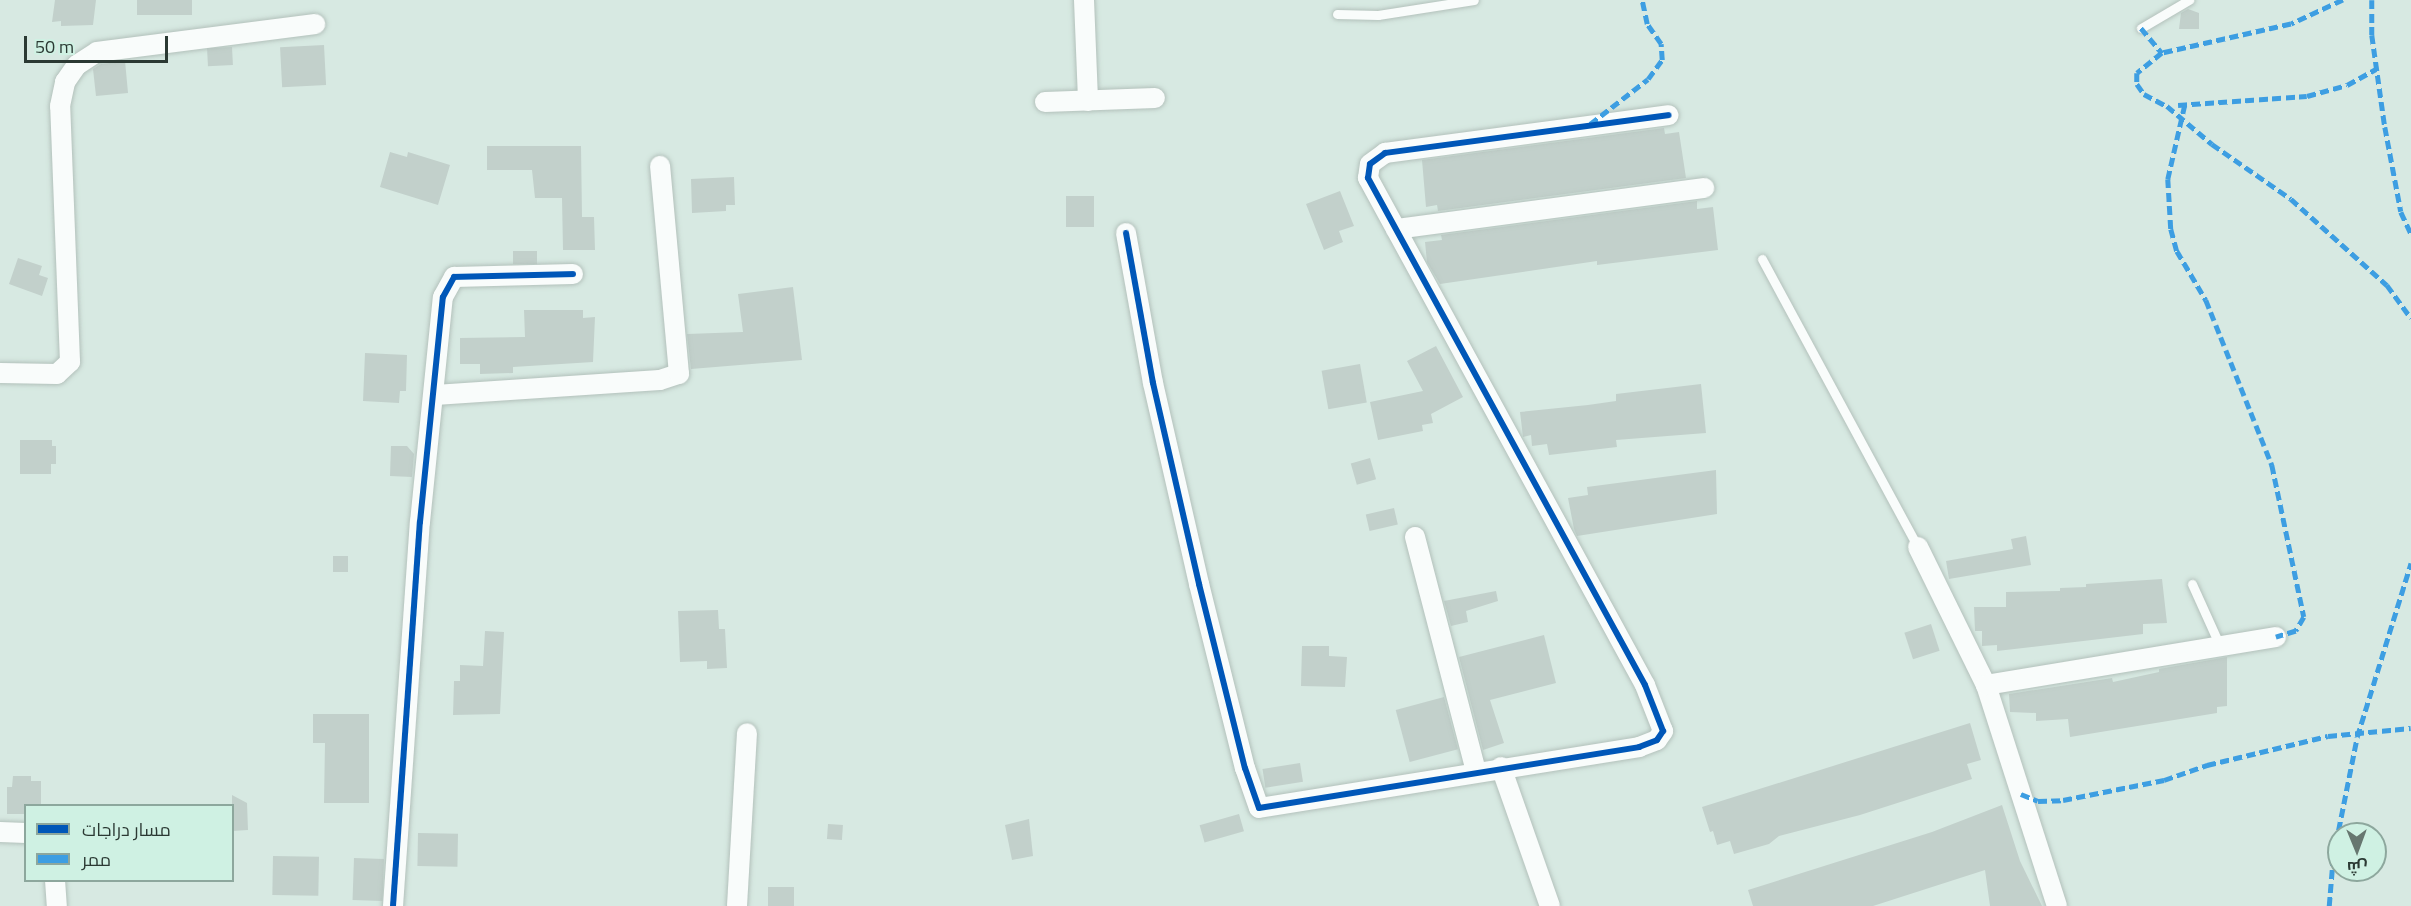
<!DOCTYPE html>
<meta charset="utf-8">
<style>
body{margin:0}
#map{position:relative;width:2411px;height:906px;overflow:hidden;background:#d7e9e2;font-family:"Titillium Web",Cairo,sans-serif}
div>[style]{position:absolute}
.building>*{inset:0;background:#c2d0cb;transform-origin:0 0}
.roads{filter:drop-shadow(0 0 2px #b3c1bb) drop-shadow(0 0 2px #b3c1bb)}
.service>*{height:9px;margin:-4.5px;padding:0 4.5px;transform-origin:4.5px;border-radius:4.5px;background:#f9fcfb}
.minor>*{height:20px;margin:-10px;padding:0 10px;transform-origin:10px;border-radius:10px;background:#f9fcfb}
.quiet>*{height:4.5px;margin-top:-2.25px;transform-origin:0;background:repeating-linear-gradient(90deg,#3d9ee2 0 9px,transparent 0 13.5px)}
.cycleway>*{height:6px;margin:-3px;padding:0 3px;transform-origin:3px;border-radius:3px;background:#0057b8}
span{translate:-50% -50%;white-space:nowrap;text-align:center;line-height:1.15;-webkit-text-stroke:4.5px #cff1e3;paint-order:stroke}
.legend{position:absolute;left:24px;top:804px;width:210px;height:78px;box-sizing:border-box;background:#cff1e3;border:2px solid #8da79d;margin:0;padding:8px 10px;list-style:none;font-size:18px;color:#2b3933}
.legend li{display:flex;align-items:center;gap:12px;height:30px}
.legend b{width:30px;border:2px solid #8da79d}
.north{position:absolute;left:2327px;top:822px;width:60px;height:60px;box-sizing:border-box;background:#cff1e3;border:2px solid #8da79d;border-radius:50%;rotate:179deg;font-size:16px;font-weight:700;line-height:24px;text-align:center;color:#2b3933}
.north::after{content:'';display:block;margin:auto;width:21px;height:27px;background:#677770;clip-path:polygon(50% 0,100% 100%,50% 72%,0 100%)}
.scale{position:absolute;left:24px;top:36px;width:144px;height:27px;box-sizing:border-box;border:3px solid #2b3933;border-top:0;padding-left:8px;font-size:18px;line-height:21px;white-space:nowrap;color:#2b3933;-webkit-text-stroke:4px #cff1e3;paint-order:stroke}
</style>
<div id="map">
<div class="building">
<i style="clip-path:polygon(55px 0,96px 0,93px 25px,61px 26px,61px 21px,52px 22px)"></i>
<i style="left:137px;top:0;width:55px;height:15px"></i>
<i style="clip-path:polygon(2188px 9px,2199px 13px,2199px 29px,2179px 29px,2181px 13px)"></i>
<i style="left:324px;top:45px;width:40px;height:44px;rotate:87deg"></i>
<i style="left:232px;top:47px;width:18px;height:25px;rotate:87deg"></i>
<i style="clip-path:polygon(125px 61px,128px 93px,96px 96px,93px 69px,101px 64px)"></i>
<i style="clip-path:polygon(1664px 128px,1665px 134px,1679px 132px,1686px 178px,1438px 211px,1437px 205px,1426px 207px,1422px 160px)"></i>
<i style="clip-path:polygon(487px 146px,581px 146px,582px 217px,594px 217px,595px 250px,563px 250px,562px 198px,535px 198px,532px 170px,487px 170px)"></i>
<i style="clip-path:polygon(390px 152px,407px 157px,408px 152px,450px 165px,438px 205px,380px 187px)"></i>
<i style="clip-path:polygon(734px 177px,735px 205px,726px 205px,726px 211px,692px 213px,691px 179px)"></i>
<i style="clip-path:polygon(1340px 191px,1354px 226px,1339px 231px,1343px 242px,1324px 250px,1306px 204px)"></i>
<i style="left:1066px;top:196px;width:28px;height:31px"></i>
<i style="clip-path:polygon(1697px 201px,1697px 209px,1713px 207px,1718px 250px,1597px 265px,1597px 261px,1440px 284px,1427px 262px,1425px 242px,1442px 240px,1441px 235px)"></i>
<i style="left:513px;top:251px;width:24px;height:13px"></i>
<i style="clip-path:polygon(18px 258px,42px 266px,39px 275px,48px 278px,42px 296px,9px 284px)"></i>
<i style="clip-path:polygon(793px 287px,802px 360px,691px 369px,687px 334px,743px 332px,738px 294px)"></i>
<i style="clip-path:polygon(524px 310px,583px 310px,583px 318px,595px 317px,593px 362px,513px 367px,513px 373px,480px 374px,480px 364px,460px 364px,460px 338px,525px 337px)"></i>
<i style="clip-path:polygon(1436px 346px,1463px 397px,1431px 414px,1433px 423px,1422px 425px,1423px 431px,1378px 440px,1370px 402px,1423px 391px,1407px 361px)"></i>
<i style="clip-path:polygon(365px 353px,407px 355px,406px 391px,400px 391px,399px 403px,363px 401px)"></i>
<i style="left:1360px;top:364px;width:39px;height:39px;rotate:80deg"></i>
<i style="clip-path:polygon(1701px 384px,1706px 433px,1616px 440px,1617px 447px,1549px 455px,1547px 444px,1532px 446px,1531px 435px,1523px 437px,1520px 412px,1588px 405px,1616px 401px,1616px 394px)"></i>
<i style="clip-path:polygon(20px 440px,52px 440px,52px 446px,56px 446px,56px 464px,51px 464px,51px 474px,20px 474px)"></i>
<i style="clip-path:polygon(391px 446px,407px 446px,414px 454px,412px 477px,390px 476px)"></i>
<i style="left:1370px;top:458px;width:22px;height:20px;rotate:74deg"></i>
<i style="clip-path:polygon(1716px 470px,1717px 514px,1577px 536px,1574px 529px,1568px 498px,1588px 495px,1587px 487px)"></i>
<i style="left:1394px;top:508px;width:17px;height:29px;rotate:77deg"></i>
<i style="clip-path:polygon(2026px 536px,2031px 565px,1949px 579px,1946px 561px,2013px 549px,2011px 539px)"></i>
<i style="left:333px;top:556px;width:15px;height:16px"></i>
<i style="clip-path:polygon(2162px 579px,2167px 623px,2143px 624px,2143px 634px,1997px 651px,1997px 645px,1982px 646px,1982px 631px,1975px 631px,1974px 607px,2006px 607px,2006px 592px,2060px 591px,2060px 588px,2086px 587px,2086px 584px)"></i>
<i style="clip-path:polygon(1496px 591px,1498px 601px,1466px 611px,1468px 622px,1451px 626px,1444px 601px)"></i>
<i style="clip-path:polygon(718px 610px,719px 629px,725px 629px,727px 668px,707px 669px,707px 661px,680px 662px,678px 611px)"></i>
<i style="left:1931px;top:624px;width:28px;height:28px;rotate:72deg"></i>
<i style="clip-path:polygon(485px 631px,504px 632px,500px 714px,453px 715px,454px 681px,460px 681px,460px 665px,483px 666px)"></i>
<i style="clip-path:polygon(1544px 635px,1556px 683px,1490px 700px,1504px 743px,1483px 750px,1459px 657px)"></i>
<i style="clip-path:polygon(1302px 646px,1329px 646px,1329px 656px,1347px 657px,1345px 687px,1301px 686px)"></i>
<i style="clip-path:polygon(2227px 657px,2227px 706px,2217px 707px,2217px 713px,2070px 737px,2068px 719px,2036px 721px,2036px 713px,2010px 712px,2009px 694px,2112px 678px,2113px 682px,2159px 672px,2159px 669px)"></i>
<i style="left:1444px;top:697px;width:54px;height:50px;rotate:75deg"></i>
<i style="clip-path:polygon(313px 714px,369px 714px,369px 803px,324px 803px,325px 743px,313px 743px)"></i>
<i style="clip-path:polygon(1970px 723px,1981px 760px,1967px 764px,1972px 779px,1860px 815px,1779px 836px,1769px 844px,1734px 854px,1730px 841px,1717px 845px,1713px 831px,1710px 832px,1702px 807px)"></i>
<i style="left:1300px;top:763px;width:19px;height:38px;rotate:81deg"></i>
<i style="clip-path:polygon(13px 776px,31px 776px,31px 781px,41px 781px,41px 806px,26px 806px,26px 814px,7px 814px,7px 787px,12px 787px)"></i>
<i style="clip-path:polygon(232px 795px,247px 803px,248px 830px,232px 831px)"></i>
<i style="clip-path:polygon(2002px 805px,2020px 861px,2042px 906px,1990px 906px,1985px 870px,1873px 906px,1753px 906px,1748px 890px,1932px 832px)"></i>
<i style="left:1239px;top:814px;width:18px;height:41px;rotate:74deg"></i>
<i style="clip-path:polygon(1029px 819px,1033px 856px,1012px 860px,1005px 825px)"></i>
<i style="left:828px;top:824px;width:15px;height:15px;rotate:4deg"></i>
<i style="left:418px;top:833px;width:40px;height:33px;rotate:1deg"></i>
<i style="left:273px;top:856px;width:46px;height:39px;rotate:1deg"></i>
<i style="left:354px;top:858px;width:30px;height:42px;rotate:2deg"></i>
<i style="left:768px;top:887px;width:26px;height:19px"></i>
</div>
<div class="roads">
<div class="service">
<i style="left:1337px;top:14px;width:41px;rotate:1.4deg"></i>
<i style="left:1378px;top:15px;width:97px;rotate:-8.9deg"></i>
<i style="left:2141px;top:28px;width:56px;rotate:-30.3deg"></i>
<i style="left:1762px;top:259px;width:328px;rotate:61.6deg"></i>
<i style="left:2192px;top:584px;width:68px;rotate:65.7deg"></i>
</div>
<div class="minor">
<i style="left:1084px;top:0;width:101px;rotate:87.7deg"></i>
<i style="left:1045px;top:102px;width:110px;rotate:-2.1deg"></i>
<i style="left:1396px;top:229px;width:311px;rotate:-7.6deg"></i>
<i style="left:1126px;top:233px;width:152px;rotate:79.8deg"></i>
<i style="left:1153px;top:383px;width:206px;rotate:77.1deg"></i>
<i style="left:1199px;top:584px;width:190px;rotate:76deg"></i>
<i style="left:1245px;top:768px;width:42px;rotate:70.7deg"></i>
<i style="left:1259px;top:808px;width:385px;rotate:-9.1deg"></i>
<i style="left:1639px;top:747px;width:19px;rotate:-21deg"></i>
<i style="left:1657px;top:740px;width:11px;rotate:-56deg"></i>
<i style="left:1663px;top:731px;width:49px;rotate:-111.4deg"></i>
<i style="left:1645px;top:685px;width:578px;rotate:-118.65deg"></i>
<i style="left:1368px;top:178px;width:14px;rotate:-82deg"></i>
<i style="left:1370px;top:164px;width:19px;rotate:-36deg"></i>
<i style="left:1385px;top:153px;width:286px;rotate:-7.6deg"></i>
<i style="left:0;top:373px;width:57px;rotate:1deg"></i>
<i style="left:57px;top:374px;width:18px;rotate:-43deg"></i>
<i style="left:70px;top:362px;width:256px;rotate:-92.2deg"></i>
<i style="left:60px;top:106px;width:25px;rotate:-78deg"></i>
<i style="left:65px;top:82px;width:21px;rotate:-55deg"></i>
<i style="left:77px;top:65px;width:24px;rotate:-33deg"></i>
<i style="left:97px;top:52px;width:220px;rotate:-7.3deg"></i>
<i style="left:435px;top:395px;width:225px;rotate:-3.8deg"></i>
<i style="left:660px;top:380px;width:20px;rotate:-18deg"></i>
<i style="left:679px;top:374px;width:209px;rotate:-95.2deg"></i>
<i style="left:1415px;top:537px;width:242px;rotate:75.4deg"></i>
<i style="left:1918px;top:547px;width:154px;rotate:63.8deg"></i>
<i style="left:1986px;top:685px;width:232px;rotate:72.2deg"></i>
<i style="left:1986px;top:685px;width:294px;rotate:-9.4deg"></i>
<i style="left:1501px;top:767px;width:147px;rotate:70.6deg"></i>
<i style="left:0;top:832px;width:26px;rotate:2deg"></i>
<i style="left:55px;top:880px;width:26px;rotate:86deg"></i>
<i style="left:393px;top:906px;width:385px;rotate:-86deg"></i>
<i style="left:420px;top:522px;width:226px;rotate:-84.2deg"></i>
<i style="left:443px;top:297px;width:23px;rotate:-61deg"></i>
<i style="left:454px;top:277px;width:119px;rotate:-1.4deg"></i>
<i style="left:737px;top:906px;width:173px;rotate:-86.7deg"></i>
</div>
</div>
<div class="quiet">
<i style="left:2343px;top:0;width:57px;rotate:155.2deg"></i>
<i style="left:2291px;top:24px;width:132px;rotate:167.3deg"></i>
<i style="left:2162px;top:53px;width:32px;rotate:141deg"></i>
<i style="left:2137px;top:73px;width:11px;rotate:90deg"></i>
<i style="left:2137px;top:84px;width:12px;rotate:55deg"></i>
<i style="left:2144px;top:94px;width:26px;rotate:28deg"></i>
<i style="left:2167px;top:106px;width:59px;rotate:40.2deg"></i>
<i style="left:2212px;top:144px;width:96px;rotate:34.8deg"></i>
<i style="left:2291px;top:199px;width:129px;rotate:41.9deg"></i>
<i style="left:2387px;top:285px;width:41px;rotate:54deg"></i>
<i style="left:2372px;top:0;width:35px;rotate:90deg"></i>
<i style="left:2372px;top:35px;width:93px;rotate:82deg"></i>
<i style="left:2385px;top:127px;width:86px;rotate:79.3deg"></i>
<i style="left:2401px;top:212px;width:23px;rotate:65deg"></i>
<i style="left:2141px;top:28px;width:33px;rotate:50deg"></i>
<i style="left:2178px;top:105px;width:129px;rotate:-4deg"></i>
<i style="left:2307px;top:96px;width:41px;rotate:-15.4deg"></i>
<i style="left:2347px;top:85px;width:33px;rotate:-29deg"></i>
<i style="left:2185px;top:105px;width:76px;rotate:102.9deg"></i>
<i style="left:2168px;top:179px;width:50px;rotate:86.6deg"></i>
<i style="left:2171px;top:229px;width:23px;rotate:75deg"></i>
<i style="left:2177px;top:251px;width:57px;rotate:59.4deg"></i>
<i style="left:2206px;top:300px;width:178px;rotate:68.2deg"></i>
<i style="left:2272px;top:465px;width:155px;rotate:78.1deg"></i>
<i style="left:2304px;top:617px;width:16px;rotate:120deg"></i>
<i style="left:2296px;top:631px;width:21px;rotate:163deg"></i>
<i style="left:1590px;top:124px;width:73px;rotate:-37.8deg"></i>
<i style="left:1648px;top:79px;width:24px;rotate:-54deg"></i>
<i style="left:1662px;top:60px;width:16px;rotate:-94deg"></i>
<i style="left:1661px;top:44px;width:24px;rotate:-125deg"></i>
<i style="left:1647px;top:24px;width:25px;rotate:-102deg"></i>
<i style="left:2021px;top:794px;width:18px;rotate:22deg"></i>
<i style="left:2038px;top:801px;width:25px;rotate:-2deg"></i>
<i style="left:2063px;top:800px;width:103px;rotate:-11.2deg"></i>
<i style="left:2164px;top:780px;width:46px;rotate:-19.2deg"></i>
<i style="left:2207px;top:765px;width:124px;rotate:-13.5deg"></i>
<i style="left:2328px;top:736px;width:83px;rotate:-5.5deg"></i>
<i style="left:2329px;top:906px;width:49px;rotate:-85.3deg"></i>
<i style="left:2333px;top:857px;width:122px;rotate:-78.7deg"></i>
<i style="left:2357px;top:737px;width:182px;rotate:-72.8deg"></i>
</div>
<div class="cycleway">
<i style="left:1126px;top:233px;width:152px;rotate:79.8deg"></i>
<i style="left:1153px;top:383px;width:206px;rotate:77.1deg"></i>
<i style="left:1199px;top:584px;width:190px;rotate:76deg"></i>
<i style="left:1245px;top:768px;width:42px;rotate:70.7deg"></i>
<i style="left:1259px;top:808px;width:385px;rotate:-9.1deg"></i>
<i style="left:1639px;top:747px;width:19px;rotate:-21deg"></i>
<i style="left:1657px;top:740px;width:11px;rotate:-56deg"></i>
<i style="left:1663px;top:731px;width:49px;rotate:-111.4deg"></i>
<i style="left:1645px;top:685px;width:578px;rotate:-118.65deg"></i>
<i style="left:1368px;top:178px;width:14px;rotate:-82deg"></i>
<i style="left:1370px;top:164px;width:19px;rotate:-36deg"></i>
<i style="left:1385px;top:153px;width:286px;rotate:-7.6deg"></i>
<i style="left:393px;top:906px;width:385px;rotate:-86deg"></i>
<i style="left:420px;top:522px;width:226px;rotate:-84.2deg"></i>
<i style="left:443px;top:297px;width:23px;rotate:-61deg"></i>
<i style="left:454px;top:277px;width:119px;rotate:-1.4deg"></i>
</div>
<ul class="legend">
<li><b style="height:8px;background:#0057b8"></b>مسار دراجات</li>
<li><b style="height:8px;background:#3d9ee2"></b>ممر</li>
</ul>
<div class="north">ش</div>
<div class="scale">50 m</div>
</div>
